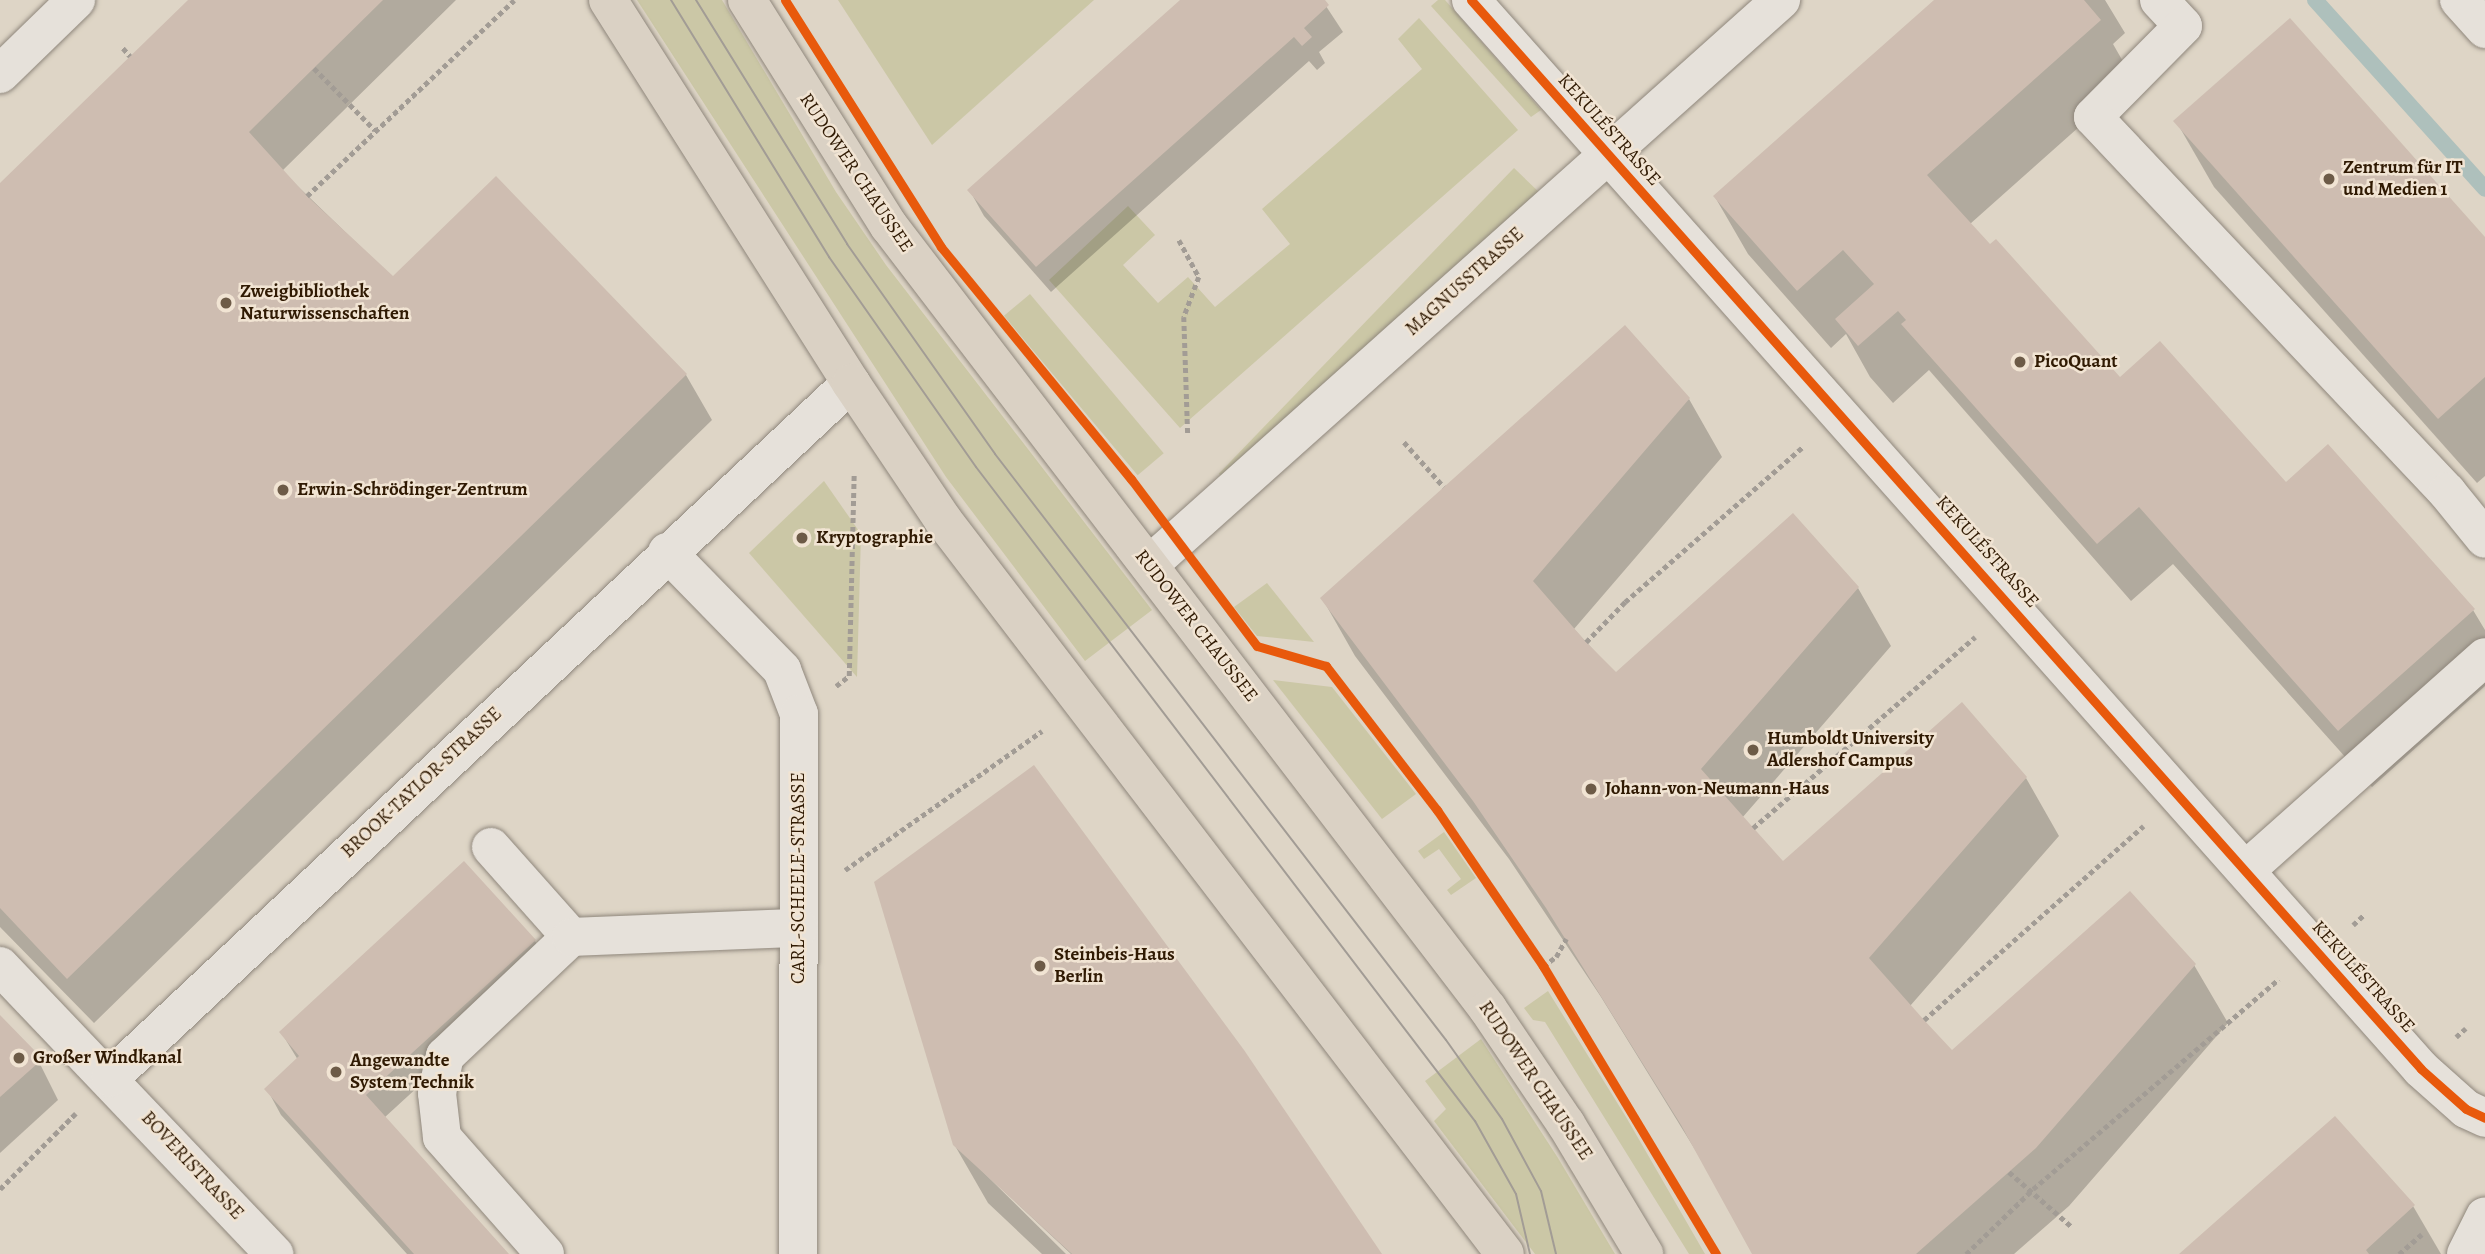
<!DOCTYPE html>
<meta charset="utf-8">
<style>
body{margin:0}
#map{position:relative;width:2485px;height:1254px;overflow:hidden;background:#ded5c6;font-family:Alegreya,serif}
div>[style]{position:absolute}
.green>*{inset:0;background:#cbc7a6;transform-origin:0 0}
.shadow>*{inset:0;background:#0003}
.stream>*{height:16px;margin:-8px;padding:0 8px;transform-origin:8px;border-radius:8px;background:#aec0bc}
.building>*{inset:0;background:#cebdb1}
.path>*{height:4.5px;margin-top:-2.25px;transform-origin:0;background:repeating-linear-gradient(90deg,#a29c95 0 5px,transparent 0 8.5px)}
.roads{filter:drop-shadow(0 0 2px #8f877c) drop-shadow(0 0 2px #8f877c)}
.minor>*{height:38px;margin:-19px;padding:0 19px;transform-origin:19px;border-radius:19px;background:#e6e1da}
.major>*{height:38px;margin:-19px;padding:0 19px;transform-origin:19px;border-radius:19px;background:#dad1c4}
.tram>*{height:2px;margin:-1px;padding:0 1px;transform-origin:1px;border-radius:1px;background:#a29c95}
.cycleway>*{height:9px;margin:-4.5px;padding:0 4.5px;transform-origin:4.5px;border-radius:4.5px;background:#e8590c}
.dots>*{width:19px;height:19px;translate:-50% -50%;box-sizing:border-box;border:4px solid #f1e4d3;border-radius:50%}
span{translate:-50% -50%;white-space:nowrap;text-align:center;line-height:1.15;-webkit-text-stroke:5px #f1e4d3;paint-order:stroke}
.street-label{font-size:19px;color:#301a03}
.poi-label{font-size:19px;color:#301a03;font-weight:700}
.left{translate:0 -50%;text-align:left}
</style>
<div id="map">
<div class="green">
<i style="clip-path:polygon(637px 0,722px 0,836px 192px,886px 265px,1152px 610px,1085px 661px,946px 477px)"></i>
<i style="clip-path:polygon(838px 0,1094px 0,932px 145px)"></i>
<i style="clip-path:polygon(1438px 0,1445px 0,1541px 110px,1531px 117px,1431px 6px)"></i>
<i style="clip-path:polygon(1419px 18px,1518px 130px,1180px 428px,1049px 280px,1128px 206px,1155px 235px,1123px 265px,1158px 303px,1188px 277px,1215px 307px,1290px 244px,1262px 209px,1422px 69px,1398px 39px)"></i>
<i style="left:1514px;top:168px;width:36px;height:425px;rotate:44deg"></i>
<i style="left:1030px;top:294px;width:208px;height:34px;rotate:50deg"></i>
<i style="clip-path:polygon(824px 481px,861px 534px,857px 677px,749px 553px)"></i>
<i style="clip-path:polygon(1267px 583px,1314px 642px,1257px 636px,1234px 607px)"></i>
<i style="clip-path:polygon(1273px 680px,1332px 687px,1416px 794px,1382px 819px)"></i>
<i style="clip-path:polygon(1444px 832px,1476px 878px,1451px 895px,1447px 890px,1461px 879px,1439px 849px,1424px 859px,1418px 851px)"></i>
<i style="clip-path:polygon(1548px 991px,1626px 1117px,1705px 1254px,1689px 1254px,1545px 1022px,1533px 1020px,1524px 1008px)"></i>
<i style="clip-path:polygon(1481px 1039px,1558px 1158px,1615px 1254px,1535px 1254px,1434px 1121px,1446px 1109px,1425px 1081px)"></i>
</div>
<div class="shadow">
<i style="clip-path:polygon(191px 0,456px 0,282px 171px,393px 278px,686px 375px,712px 420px,94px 1023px,0 927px,0 188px)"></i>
<i style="clip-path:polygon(1183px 0,1322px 0,1343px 32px,1319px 52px,1325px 63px,1317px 70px,1309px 61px,1051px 292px,984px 216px,970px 191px)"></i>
<i style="clip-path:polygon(1936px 0,2105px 0,2125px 33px,2113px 44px,2133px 79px,1970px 224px,2120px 380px,2473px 610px,2485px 630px,2485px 686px,2372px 787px,2173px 564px,2131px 601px,1929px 370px,1893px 403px,1870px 377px,1846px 334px,1831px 348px,1748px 254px,1715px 197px)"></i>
<i style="clip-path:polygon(2176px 121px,2485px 240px,2485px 476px,2477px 483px,2214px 187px)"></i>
<i style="clip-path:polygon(1689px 399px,1722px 457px,1574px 629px,1616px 674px,1858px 588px,1891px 646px,1742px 818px,1783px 864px,2026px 778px,2059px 836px,1910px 1006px,1952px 1053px,2194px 965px,2228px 1023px,2069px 1206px,2014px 1254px,1753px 1254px,1699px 1156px,1601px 997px,1509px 859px,1355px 656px,1322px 598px)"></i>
<i style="clip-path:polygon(535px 941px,550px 966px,384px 1118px,507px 1254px,407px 1254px,281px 1115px,267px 1089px,298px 1060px,281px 1032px)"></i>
<i style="clip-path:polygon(0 1018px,35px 1054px,58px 1100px,0 1153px)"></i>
<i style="clip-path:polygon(2335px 1118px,2413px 1206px,2441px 1254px,2182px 1254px)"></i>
<i style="clip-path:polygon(954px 1144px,1380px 1254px,1071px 1254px,974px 1163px,1066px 1254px,1042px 1254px,988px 1203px)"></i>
</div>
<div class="stream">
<i style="left:2315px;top:0;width:254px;rotate:48deg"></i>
</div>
<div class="building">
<i style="clip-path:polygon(188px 0,383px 0,249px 132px,307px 196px,393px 276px,496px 176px,687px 374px,67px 979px,0 908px,0 183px)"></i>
<i style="clip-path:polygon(1180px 0,1325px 0,1329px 5px,1304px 28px,1312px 37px,1302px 46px,1294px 37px,1036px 267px,967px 190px)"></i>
<i style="clip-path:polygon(1934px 0,2084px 0,2101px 20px,1927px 175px,1990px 244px,1996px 239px,2120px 377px,2160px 341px,2286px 482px,2328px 444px,2475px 609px,2338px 731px,2139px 507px,2097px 544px,1901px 324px,1906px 320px,1898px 311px,1858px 346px,1835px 319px,1874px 284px,1843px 250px,1797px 291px,1713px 196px)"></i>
<i style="clip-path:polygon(2290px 18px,2485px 237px,2485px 377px,2438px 419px,2173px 121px)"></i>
<i style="clip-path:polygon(1625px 325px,1690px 398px,1533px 581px,1586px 642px,1616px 672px,1793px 513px,1859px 587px,1701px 769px,1783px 861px,1962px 702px,2027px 777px,1869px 958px,1924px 1020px,1952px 1050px,2130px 891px,2196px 964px,2036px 1148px,1916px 1254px,1752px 1254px,1681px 1125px,1546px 908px,1473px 801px,1320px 598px)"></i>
<i style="clip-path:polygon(1034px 765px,1244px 1050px,1382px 1254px,1072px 1254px,953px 1145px,874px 882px)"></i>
<i style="clip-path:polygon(464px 861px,536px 940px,366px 1095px,509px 1254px,414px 1254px,264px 1089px,299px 1056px,279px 1032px)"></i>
<i style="clip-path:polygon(0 1015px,37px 1053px,38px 1063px,0 1097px)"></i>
<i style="clip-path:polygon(2335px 1116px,2415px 1205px,2366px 1250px,2369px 1254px,2179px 1254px)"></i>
</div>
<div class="path">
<i style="left:123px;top:48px;width:11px;rotate:49deg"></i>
<i style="left:314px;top:68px;width:87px;rotate:45.5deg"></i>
<i style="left:307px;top:196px;width:285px;rotate:-43.4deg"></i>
<i style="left:1179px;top:240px;width:42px;rotate:61.6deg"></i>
<i style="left:1199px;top:277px;width:43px;rotate:110.6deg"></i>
<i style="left:1184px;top:317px;width:118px;rotate:88.1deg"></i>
<i style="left:1404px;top:442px;width:60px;rotate:48.4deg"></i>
<i style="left:1586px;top:642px;width:56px;rotate:-45.7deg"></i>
<i style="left:1625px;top:602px;width:237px;rotate:-41.1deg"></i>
<i style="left:836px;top:686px;width:16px;rotate:-38deg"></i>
<i style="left:849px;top:676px;width:202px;rotate:-88.6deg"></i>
<i style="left:1753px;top:828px;width:293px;rotate:-40.7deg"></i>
<i style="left:845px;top:870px;width:241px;rotate:-35.2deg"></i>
<i style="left:2353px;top:925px;width:16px;rotate:-43deg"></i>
<i style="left:1543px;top:966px;width:16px;rotate:-35deg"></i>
<i style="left:1556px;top:957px;width:21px;rotate:-61deg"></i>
<i style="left:1924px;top:1020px;width:293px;rotate:-41.5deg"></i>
<i style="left:2456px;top:1037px;width:13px;rotate:-42deg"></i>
<i style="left:2009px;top:1172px;width:84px;rotate:41.1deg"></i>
<i style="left:0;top:1189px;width:107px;rotate:-45deg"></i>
<i style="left:1966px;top:1254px;width:93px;rotate:-44.1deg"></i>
<i style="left:2033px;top:1189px;width:323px;rotate:-40.5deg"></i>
<i style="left:2399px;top:1254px;width:30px;rotate:-41deg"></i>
</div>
<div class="roads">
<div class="minor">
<i style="left:1471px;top:0;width:1430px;rotate:48.37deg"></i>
<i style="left:2421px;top:1069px;width:60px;rotate:41.6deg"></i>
<i style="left:2466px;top:1109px;width:21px;rotate:25deg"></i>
<i style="left:2159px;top:0;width:35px;rotate:47deg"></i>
<i style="left:2183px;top:26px;width:128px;rotate:134.7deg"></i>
<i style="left:2093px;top:117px;width:516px;rotate:46.65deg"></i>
<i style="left:2447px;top:492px;width:60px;rotate:51deg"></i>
<i style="left:2459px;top:0;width:39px;rotate:48deg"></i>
<i style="left:0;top:74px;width:106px;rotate:-44.2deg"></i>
<i style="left:667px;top:552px;width:165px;rotate:45.7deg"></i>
<i style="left:782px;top:670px;width:47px;rotate:68.9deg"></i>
<i style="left:799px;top:714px;width:540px;rotate:90.11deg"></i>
<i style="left:1149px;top:565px;width:848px;rotate:-41.8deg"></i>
<i style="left:491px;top:847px;width:120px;rotate:48.4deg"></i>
<i style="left:2246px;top:870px;width:320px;rotate:-41.7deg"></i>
<i style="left:0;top:966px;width:398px;rotate:46.4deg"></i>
<i style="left:110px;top:1078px;width:1016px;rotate:-43.17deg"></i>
<i style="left:545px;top:1254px;width:156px;rotate:-131.4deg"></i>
<i style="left:442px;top:1137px;width:44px;rotate:-96.5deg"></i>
<i style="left:437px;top:1093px;width:38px;rotate:-78deg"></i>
<i style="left:445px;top:1056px;width:173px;rotate:-43.4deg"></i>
<i style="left:571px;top:937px;width:228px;rotate:-2.3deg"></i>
<i style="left:2466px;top:1254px;width:42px;rotate:-63.4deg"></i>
</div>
<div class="major">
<i style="left:608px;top:0;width:454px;rotate:57.6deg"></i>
<i style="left:851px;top:383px;width:165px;rotate:56.1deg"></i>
<i style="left:943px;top:520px;width:924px;rotate:52.56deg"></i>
<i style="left:747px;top:0;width:267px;rotate:57.9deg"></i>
<i style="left:889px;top:226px;width:986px;rotate:52.58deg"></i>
<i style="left:1488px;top:1009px;width:139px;rotate:55.9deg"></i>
<i style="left:1566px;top:1124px;width:152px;rotate:59deg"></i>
</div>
</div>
<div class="tram">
<i style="left:671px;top:0;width:302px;rotate:58.4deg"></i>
<i style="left:829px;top:257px;width:256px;rotate:55deg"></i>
<i style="left:976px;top:467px;width:823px;rotate:52.66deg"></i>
<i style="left:1475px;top:1121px;width:84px;rotate:60.7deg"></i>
<i style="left:1516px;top:1194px;width:62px;rotate:76.9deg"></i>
<i style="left:696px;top:0;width:287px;rotate:58.2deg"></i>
<i style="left:847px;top:244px;width:257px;rotate:54.8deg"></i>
<i style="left:995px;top:454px;width:739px;rotate:52.42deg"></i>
<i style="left:1446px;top:1040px;width:97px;rotate:54.7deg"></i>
<i style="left:1502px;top:1119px;width:82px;rotate:61.6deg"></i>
<i style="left:1541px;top:1191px;width:65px;rotate:76.6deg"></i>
</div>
<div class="cycleway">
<i style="left:785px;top:0;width:292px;rotate:57.7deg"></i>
<i style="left:941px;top:247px;width:300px;rotate:50.7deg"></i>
<i style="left:1131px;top:479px;width:209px;rotate:53deg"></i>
<i style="left:1257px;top:646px;width:72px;rotate:16.2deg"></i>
<i style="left:1326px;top:666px;width:182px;rotate:52.4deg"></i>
<i style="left:1437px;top:810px;width:189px;rotate:55.8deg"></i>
<i style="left:1543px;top:966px;width:336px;rotate:59deg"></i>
<i style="left:1471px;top:0;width:1430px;rotate:48.37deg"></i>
<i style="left:2421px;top:1069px;width:60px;rotate:41.6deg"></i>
<i style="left:2466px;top:1109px;width:21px;rotate:25deg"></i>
</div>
<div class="dots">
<i style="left:2329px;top:179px;background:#6d5b47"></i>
<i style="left:226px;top:303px;background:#6d5b47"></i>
<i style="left:2020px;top:362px;background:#6d5b47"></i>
<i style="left:283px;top:490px;background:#6d5b47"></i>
<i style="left:802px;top:538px;background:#6d5b47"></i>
<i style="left:1753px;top:750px;background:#6d5b47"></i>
<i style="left:1591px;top:789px;background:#6d5b47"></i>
<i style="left:1040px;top:966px;background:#6d5b47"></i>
<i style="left:19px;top:1058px;background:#6d5b47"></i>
<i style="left:336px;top:1072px;background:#6d5b47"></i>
</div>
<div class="street-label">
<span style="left:1609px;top:130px;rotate:48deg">KEKULÉSTRASSE</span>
<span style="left:856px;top:173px;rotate:56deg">RUDOWER CHAUSSEE</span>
<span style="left:1465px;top:282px;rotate:-42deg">MAGNUSSTRASSE</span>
<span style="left:1987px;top:552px;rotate:48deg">KEKULÉSTRASSE</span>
<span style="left:1196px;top:626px;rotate:52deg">RUDOWER CHAUSSEE</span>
<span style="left:422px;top:783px;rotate:-43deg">BROOK-TAYLOR-STRASSE</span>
<span style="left:799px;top:878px;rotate:-90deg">CARL-SCHEELE-STRASSE</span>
<span style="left:2363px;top:977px;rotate:48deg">KEKULÉSTRASSE</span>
<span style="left:1535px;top:1081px;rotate:56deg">RUDOWER CHAUSSEE</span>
<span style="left:192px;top:1166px;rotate:47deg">BOVERISTRASSE</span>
</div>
<div class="poi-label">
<span class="left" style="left:2343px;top:179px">Zentrum für IT<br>und Medien 1</span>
<span class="left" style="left:240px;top:303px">Zweigbibliothek<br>Naturwissenschaften</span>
<span class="left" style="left:2034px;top:362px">PicoQuant</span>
<span class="left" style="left:297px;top:490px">Erwin-Schrödinger-Zentrum</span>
<span class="left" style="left:816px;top:538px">Kryptographie</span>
<span class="left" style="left:1767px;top:750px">Humboldt University<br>Adlershof Campus</span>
<span class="left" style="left:1605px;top:789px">Johann-von-Neumann-Haus</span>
<span class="left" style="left:1054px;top:966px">Steinbeis-Haus<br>Berlin</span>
<span class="left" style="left:33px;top:1058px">Großer Windkanal</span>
<span class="left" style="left:350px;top:1072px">Angewandte<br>System Technik</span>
</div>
</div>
